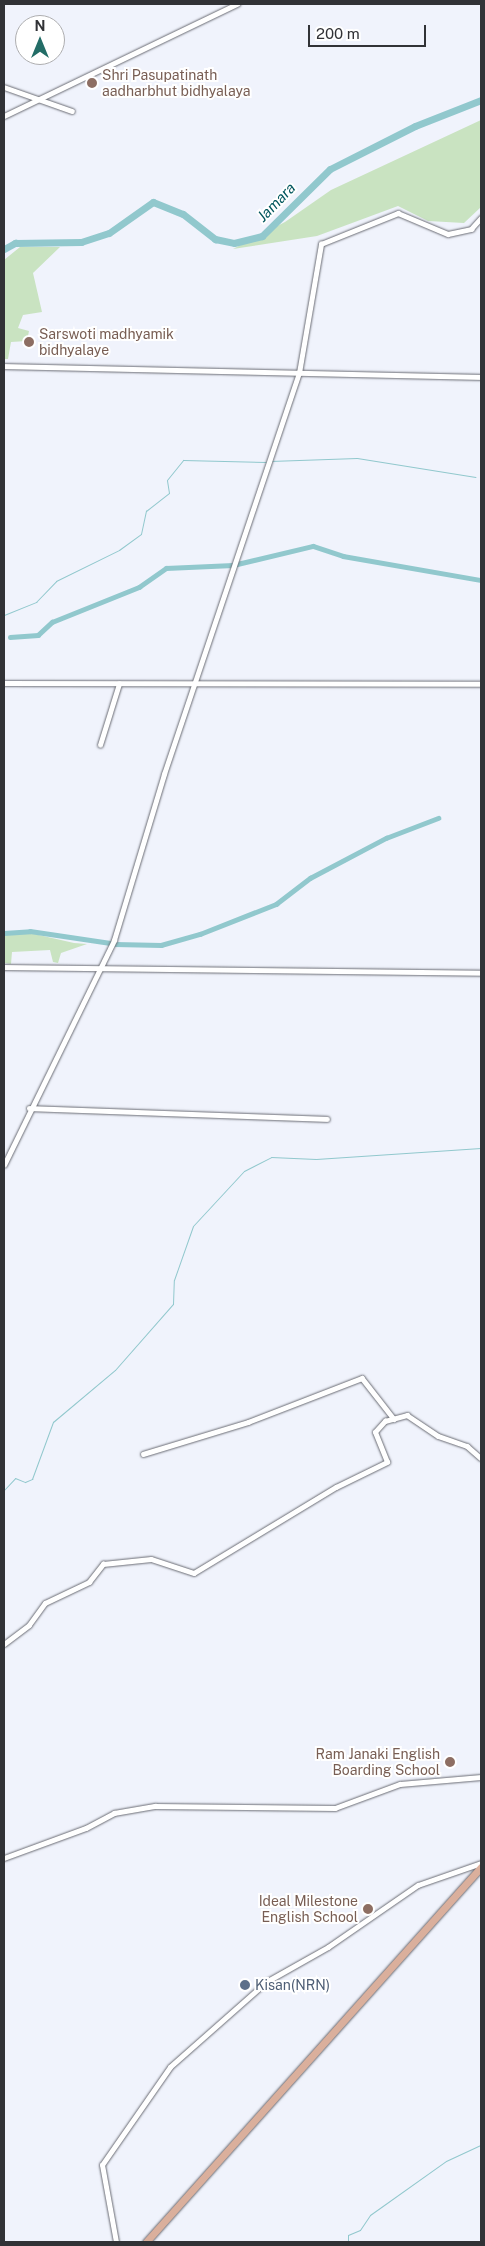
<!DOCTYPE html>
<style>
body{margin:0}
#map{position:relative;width:485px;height:2246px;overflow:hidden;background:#f0f3fc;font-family:"Public Sans",sans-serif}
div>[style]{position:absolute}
.green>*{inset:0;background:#c9e3c1}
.stream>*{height:1px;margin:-0.5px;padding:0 0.5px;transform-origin:0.5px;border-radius:0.5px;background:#91c8cd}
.canal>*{height:4.5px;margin:-2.25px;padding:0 2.25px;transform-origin:2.25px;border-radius:2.25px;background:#91c8cd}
.river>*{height:7px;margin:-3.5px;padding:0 3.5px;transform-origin:3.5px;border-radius:3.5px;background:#91c8cd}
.roads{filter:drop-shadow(0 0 1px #6a6c74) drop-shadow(0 0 1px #6a6c74)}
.minor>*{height:4.5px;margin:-2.25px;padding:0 2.25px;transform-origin:2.25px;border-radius:2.25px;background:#fff}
.primary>*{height:7px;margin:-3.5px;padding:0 3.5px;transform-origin:3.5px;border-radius:3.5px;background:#daaf9c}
.dots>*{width:14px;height:14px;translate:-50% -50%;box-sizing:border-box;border:2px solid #fff;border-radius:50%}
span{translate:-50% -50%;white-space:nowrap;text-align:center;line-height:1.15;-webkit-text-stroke:4px #fff;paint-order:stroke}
.education-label{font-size:14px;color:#785e54}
.left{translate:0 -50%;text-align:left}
.right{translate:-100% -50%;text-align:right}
.service-label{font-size:14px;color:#4e5e75}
.water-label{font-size:15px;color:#03575e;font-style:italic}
.frame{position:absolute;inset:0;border:5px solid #313236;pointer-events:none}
.north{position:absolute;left:15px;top:15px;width:50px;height:50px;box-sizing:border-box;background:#fff;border:1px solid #adadaf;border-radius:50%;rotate:0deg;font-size:14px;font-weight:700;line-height:20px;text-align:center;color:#313236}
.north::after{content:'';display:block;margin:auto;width:18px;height:22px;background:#236d67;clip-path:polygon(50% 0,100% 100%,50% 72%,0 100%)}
.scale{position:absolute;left:308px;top:25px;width:118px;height:22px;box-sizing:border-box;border:2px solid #313236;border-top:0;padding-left:6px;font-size:15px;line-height:18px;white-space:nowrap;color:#313236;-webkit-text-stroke:4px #fff;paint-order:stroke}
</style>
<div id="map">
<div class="green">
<i style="clip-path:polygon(481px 120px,481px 207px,464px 223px,428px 221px,398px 206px,317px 236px,233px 249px,285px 222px,331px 190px)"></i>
<i style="clip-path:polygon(20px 247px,60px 247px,33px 273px,42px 312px,23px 315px,18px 328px,29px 331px,27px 341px,11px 342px,8px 359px,4px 359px,4px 260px)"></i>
<i style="clip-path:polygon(30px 933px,74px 943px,87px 944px,61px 953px,58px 963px,53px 962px,50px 950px,12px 952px,11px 964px,4px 963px,4px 935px)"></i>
</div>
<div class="stream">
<i style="left:270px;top:461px;width:87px;rotate:-2deg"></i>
<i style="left:357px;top:458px;width:120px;rotate:9.1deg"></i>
<i style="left:4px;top:615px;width:35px;rotate:-22deg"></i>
<i style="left:36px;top:602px;width:29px;rotate:-46deg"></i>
<i style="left:56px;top:581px;width:70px;rotate:-26.2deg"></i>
<i style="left:119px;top:550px;width:27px;rotate:-36deg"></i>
<i style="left:141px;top:534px;width:24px;rotate:-78deg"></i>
<i style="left:146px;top:511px;width:29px;rotate:-38deg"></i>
<i style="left:169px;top:493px;width:13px;rotate:-99deg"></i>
<i style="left:167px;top:480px;width:26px;rotate:-51deg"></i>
<i style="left:183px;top:460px;width:83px;rotate:1.4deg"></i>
<i style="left:4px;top:1490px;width:16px;rotate:-47deg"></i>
<i style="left:15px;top:1478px;width:11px;rotate:22deg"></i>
<i style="left:25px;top:1482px;width:8px;rotate:-23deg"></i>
<i style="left:32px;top:1479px;width:61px;rotate:-69.8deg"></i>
<i style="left:53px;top:1422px;width:81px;rotate:-40deg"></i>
<i style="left:115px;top:1370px;width:88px;rotate:-48.7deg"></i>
<i style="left:173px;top:1304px;width:24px;rotate:-88deg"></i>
<i style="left:174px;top:1280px;width:57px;rotate:-70.6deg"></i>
<i style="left:193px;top:1226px;width:75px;rotate:-47.2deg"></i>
<i style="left:244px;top:1171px;width:30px;rotate:-27deg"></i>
<i style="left:271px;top:1157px;width:45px;rotate:2.5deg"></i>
<i style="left:316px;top:1159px;width:165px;rotate:-3.8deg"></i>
<i style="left:4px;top:1510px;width:6px;rotate:90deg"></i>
<i style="left:348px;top:2242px;width:7px;rotate:-90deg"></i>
<i style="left:348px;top:2235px;width:13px;rotate:-23deg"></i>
<i style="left:360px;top:2230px;width:18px;rotate:-56deg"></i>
<i style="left:370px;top:2215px;width:93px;rotate:-35.4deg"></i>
<i style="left:446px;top:2161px;width:38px;rotate:-25deg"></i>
</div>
<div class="canal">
<i style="left:10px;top:637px;width:28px;rotate:-4deg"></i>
<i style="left:38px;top:635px;width:19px;rotate:-43deg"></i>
<i style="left:52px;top:622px;width:94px;rotate:-21.9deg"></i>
<i style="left:139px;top:587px;width:33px;rotate:-35deg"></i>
<i style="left:166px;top:568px;width:67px;rotate:-2.6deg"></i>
<i style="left:233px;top:565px;width:82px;rotate:-13.4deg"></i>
<i style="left:313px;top:546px;width:32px;rotate:18deg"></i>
<i style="left:343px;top:556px;width:140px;rotate:9.9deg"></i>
<i style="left:4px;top:933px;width:26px;rotate:-4deg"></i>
<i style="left:30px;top:931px;width:81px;rotate:8.5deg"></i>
<i style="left:115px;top:944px;width:46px;rotate:1.2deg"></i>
<i style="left:161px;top:945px;width:41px;rotate:-15.8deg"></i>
<i style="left:200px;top:934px;width:82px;rotate:-21.5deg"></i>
<i style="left:276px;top:904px;width:43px;rotate:-37.4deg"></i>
<i style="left:310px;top:878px;width:86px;rotate:-27.8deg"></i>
<i style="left:386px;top:838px;width:56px;rotate:-21deg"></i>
</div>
<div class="river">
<i style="left:4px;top:249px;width:13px;rotate:-29deg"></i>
<i style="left:15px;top:243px;width:66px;rotate:-0.9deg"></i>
<i style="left:81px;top:242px;width:29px;rotate:-18deg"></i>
<i style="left:109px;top:233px;width:54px;rotate:-35.2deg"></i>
<i style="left:153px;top:202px;width:32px;rotate:22deg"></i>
<i style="left:183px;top:214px;width:41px;rotate:38deg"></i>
<i style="left:215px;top:239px;width:19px;rotate:12deg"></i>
<i style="left:234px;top:243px;width:29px;rotate:-14deg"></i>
<i style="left:262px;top:236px;width:95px;rotate:-44.6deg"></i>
<i style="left:330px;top:169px;width:95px;rotate:-26.8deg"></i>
<i style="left:415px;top:126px;width:71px;rotate:-21.5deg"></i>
</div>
<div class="roads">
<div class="minor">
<i style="left:4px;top:87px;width:72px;rotate:19.4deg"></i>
<i style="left:4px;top:116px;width:259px;rotate:-25.7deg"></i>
<i style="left:4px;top:366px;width:477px;rotate:1.3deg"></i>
<i style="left:4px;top:683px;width:477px;rotate:0.1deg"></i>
<i style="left:100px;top:745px;width:64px;rotate:-72.7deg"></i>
<i style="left:4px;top:967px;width:477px;rotate:0.7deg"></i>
<i style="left:29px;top:1108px;width:298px;rotate:2.1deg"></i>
<i style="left:4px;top:1165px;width:250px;rotate:-63.9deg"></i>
<i style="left:114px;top:940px;width:173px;rotate:-73.2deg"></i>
<i style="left:164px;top:774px;width:423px;rotate:-71.4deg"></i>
<i style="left:299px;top:373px;width:131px;rotate:-80.3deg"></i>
<i style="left:321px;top:244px;width:83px;rotate:-21.9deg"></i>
<i style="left:398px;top:213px;width:54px;rotate:22.8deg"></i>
<i style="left:448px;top:234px;width:24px;rotate:-12deg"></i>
<i style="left:471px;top:229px;width:15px;rotate:-48deg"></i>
<i style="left:143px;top:1454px;width:110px;rotate:-16.9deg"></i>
<i style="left:248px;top:1422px;width:122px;rotate:-21.1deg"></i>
<i style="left:362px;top:1378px;width:52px;rotate:52deg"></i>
<i style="left:4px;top:1644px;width:31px;rotate:-37deg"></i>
<i style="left:29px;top:1625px;width:27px;rotate:-54deg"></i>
<i style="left:45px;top:1603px;width:49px;rotate:-25.5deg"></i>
<i style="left:89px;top:1582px;width:23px;rotate:-52deg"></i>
<i style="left:103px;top:1564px;width:48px;rotate:-5.9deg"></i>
<i style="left:151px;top:1559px;width:45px;rotate:18deg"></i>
<i style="left:194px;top:1573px;width:166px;rotate:-31.2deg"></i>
<i style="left:336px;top:1487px;width:57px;rotate:-26.1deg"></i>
<i style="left:387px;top:1462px;width:32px;rotate:-112deg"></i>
<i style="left:375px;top:1432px;width:15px;rotate:-48deg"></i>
<i style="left:385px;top:1421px;width:23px;rotate:-15deg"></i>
<i style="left:407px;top:1415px;width:37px;rotate:34deg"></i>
<i style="left:438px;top:1436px;width:31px;rotate:19deg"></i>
<i style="left:467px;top:1446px;width:18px;rotate:41deg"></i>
<i style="left:4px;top:1858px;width:87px;rotate:-20.1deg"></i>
<i style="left:86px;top:1828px;width:32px;rotate:-28deg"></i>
<i style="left:114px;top:1813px;width:42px;rotate:-9.7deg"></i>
<i style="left:155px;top:1806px;width:180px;rotate:0.6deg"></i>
<i style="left:335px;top:1808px;width:69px;rotate:-20.3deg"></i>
<i style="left:400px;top:1784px;width:81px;rotate:-4.9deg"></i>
<i style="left:116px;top:2242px;width:78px;rotate:-100.3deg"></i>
<i style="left:102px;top:2165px;width:119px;rotate:-55.2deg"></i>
<i style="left:170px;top:2067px;width:128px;rotate:-41.5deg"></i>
<i style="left:266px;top:1982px;width:71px;rotate:-29.4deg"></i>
<i style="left:328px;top:1947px;width:109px;rotate:-34.6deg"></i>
<i style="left:418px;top:1885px;width:67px;rotate:-19.2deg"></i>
</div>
<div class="primary">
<i style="left:146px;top:2242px;width:503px;rotate:-48.22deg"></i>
</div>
</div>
<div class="dots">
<i style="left:92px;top:83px;background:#8d6e63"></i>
<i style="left:29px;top:342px;background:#8d6e63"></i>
<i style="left:450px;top:1762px;background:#8d6e63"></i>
<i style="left:368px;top:1909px;background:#8d6e63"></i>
<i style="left:245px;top:1985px;background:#5c6f8a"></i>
</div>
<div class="education-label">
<span class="left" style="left:102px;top:83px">Shri Pasupatinath<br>aadharbhut bidhyalaya</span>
<span class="left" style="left:39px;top:342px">Sarswoti madhyamik<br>bidhyalaye</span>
<span class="right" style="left:440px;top:1762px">Ram Janaki English<br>Boarding School</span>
<span class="right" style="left:358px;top:1909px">Ideal Milestone<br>English School</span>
</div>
<div class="service-label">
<span class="left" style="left:255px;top:1985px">Kisan(NRN)</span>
</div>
<div class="water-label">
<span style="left:276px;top:202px;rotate:-46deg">Jamara</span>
</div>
<div class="frame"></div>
<div class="north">N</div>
<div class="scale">200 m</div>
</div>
